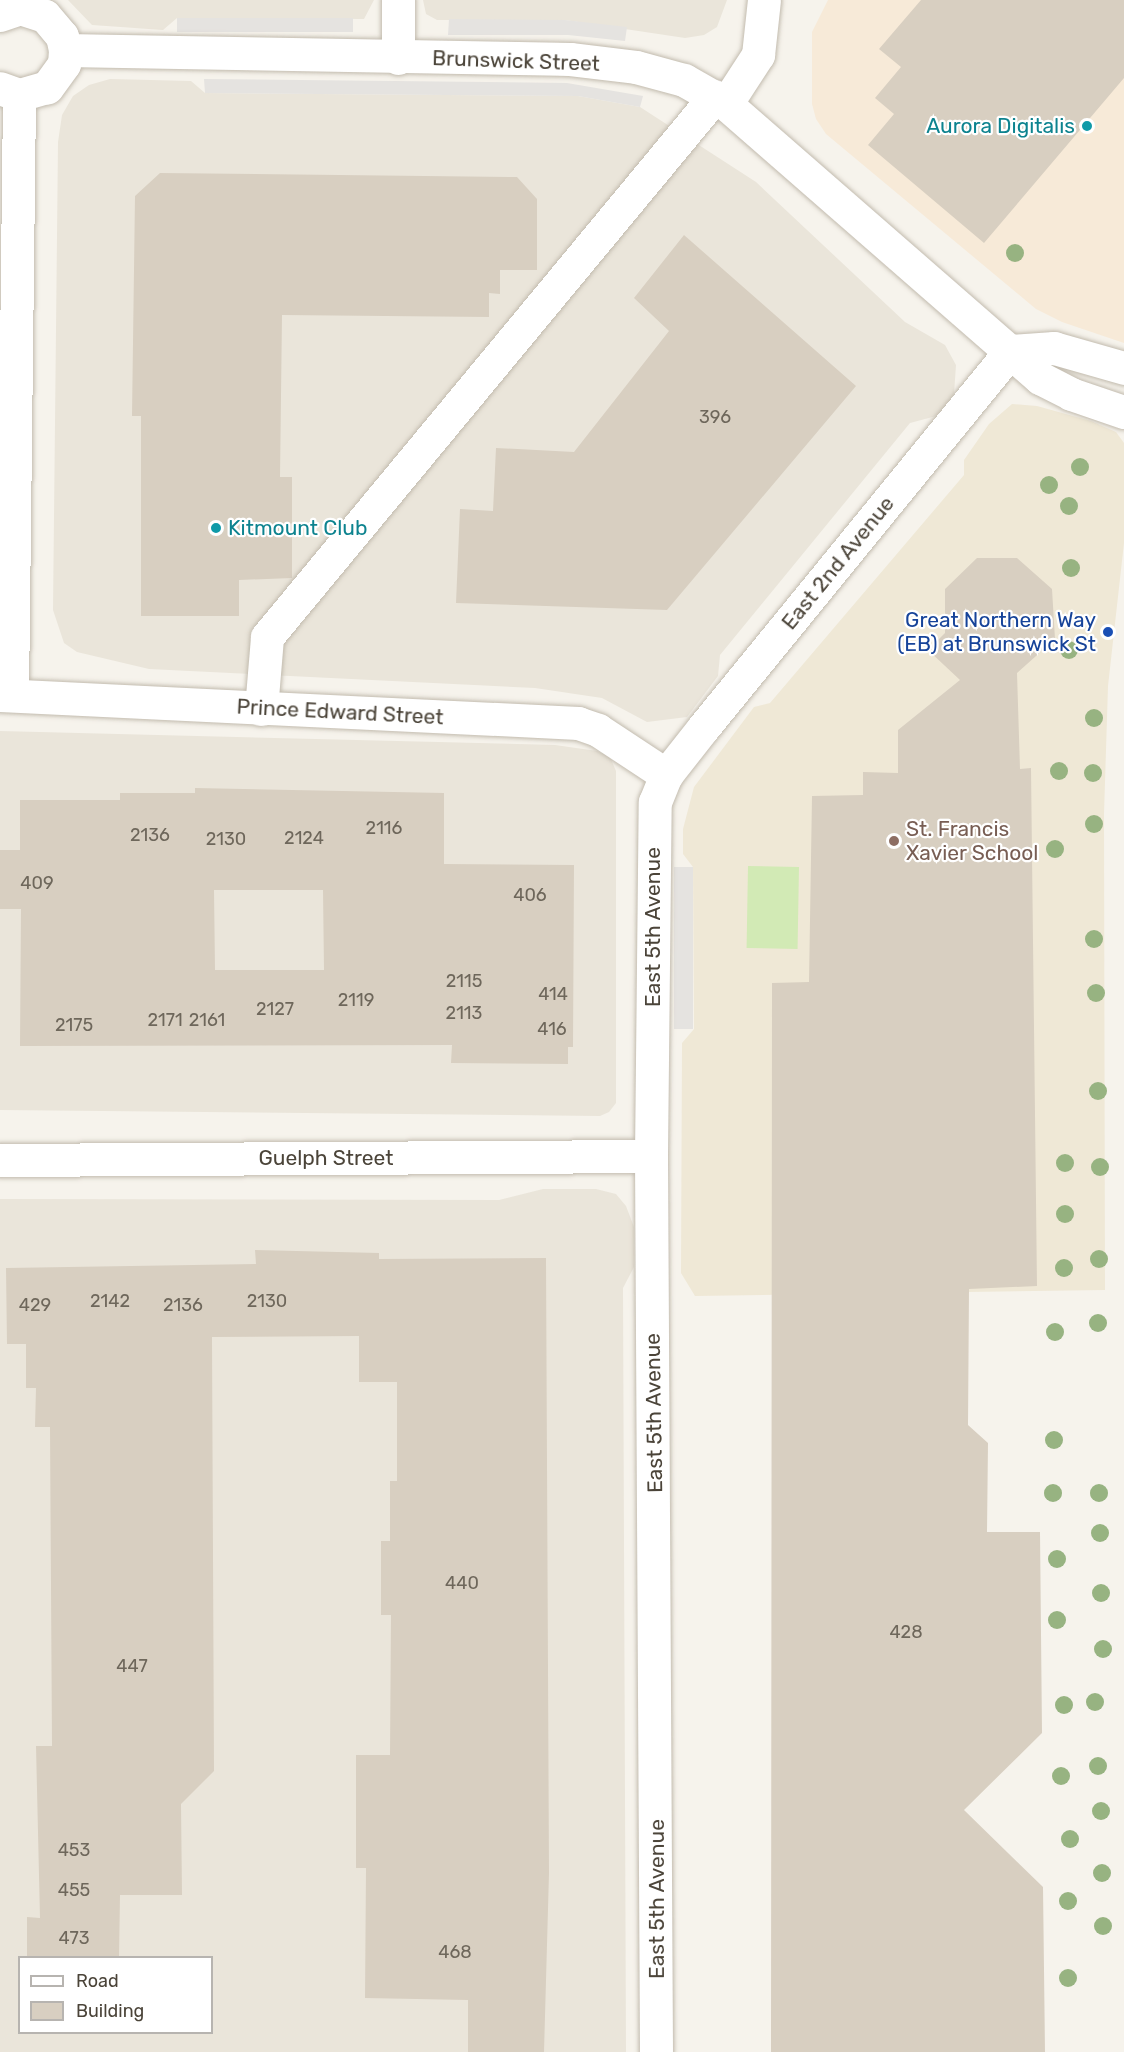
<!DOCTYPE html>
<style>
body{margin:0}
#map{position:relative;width:1124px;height:2052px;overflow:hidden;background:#f6f3ec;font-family:Rubik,sans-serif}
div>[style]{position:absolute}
.residential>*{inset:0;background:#eae5da}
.commercial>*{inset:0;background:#f7ead8}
.education>*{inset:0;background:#efe8d6}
.green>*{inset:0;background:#d2eab5;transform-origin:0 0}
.parking>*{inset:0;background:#e5e3e0;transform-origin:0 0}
.building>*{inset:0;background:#d8cfc1}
.roads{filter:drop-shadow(0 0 2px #c2bbae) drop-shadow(0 0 2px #c2bbae)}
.minor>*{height:33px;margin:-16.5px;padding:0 16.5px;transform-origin:16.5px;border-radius:16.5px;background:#fff}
.trees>*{width:18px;height:18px;margin:-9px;border-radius:50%;background:#97b381}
.dots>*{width:16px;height:16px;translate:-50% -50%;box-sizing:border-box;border:3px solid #fff;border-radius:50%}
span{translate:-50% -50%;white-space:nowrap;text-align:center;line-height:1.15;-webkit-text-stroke:4.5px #fff;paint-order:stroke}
.number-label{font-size:18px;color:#6e675b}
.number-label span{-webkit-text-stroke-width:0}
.street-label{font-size:21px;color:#4b4439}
.culture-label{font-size:21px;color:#0d838f}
.right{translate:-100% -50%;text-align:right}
.left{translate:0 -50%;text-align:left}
.transit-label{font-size:21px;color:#164399}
.education-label{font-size:21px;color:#785e54}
.legend{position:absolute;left:18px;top:1956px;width:195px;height:78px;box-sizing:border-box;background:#fff;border:2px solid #b7b4b0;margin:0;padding:8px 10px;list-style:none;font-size:18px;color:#4b4439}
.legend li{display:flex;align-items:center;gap:12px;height:30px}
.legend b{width:30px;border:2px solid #b7b4b0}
</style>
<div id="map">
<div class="residential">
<i style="clip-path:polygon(68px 0,374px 0,364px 19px,177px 18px,163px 30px,92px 25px)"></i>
<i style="clip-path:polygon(423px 0,727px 0,717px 27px,704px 35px,685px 38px,565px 20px,437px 20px,426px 14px)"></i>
<i style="clip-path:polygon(110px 79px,191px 81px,205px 93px,578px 96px,640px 107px,756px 182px,905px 322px,945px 345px,956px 365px,954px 394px,940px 415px,910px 423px,720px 655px,718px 676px,687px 717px,647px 722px,602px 698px,535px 688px,149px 669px,77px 652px,64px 643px,53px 610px,58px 142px,62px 115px,73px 96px,89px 85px)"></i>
<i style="clip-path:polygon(0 731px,555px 745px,597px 751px,610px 757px,616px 771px,616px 1103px,609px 1112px,600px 1116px,0 1110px)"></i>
<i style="clip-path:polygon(evenodd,543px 1189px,596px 1189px,616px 1194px,626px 1206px,634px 1227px,634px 1267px,623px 1288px,626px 2052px,0 2052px,0 1199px,499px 1200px,543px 1189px,20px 1958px,212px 1958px,212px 2032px,20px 2032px,20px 1958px)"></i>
</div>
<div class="commercial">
<i style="clip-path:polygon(828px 0,1124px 0,1124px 343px,1062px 322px,1036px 309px,826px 134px,816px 119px,812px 104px,812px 32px)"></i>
</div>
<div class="education">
<i style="clip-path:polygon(1012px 404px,1037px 406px,1091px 421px,1116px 432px,1124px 443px,1124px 543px,1108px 686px,1104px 814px,1105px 1290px,695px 1296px,681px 1273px,682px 1043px,694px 1029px,693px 867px,683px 854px,683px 829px,694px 787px,754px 707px,770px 703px,964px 475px,964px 460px,989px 424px)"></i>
</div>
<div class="green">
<i style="left:748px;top:866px;width:51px;height:82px;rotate:1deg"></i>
</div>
<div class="parking">
<i style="left:177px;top:18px;width:176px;height:14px"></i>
<i style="clip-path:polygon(449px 19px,565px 20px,627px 27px,625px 41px,568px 35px,448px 35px)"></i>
<i style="clip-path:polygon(204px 79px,567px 83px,643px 96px,640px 107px,578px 96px,205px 93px)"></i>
<i style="left:674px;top:867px;width:19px;height:162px"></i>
</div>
<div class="building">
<i style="clip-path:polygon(921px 0,1124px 0,1124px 78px,984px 243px,868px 145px,894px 114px,875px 98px,901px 67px,879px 49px)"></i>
<i style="clip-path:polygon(160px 173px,517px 177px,537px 199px,537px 270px,500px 270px,500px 294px,489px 293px,489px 317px,282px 315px,280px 477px,292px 477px,292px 578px,239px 580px,239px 616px,141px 616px,141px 416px,132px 416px,135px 196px)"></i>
<i style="clip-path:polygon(684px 235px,856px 386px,667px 610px,456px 603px,460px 509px,493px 511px,496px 448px,574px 452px,669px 331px,634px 298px)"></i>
<i style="clip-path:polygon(977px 558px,1017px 558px,1052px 589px,1055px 639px,1017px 673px,1020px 769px,1031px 768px,1037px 1286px,969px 1289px,968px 1425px,988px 1443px,987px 1532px,1040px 1532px,1042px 1733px,964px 1810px,1043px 1887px,1045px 2052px,771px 2052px,772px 983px,809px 982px,812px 796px,863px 795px,863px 772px,898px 773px,898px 730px,960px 680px,928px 650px,945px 633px,945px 589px)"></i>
<i style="clip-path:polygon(evenodd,195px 788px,444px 793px,444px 864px,574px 865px,573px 1047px,568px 1047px,568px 1064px,451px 1063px,452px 1045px,20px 1046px,21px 909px,0 909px,0 850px,20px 850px,20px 800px,120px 800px,120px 793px,195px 793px,195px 788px,214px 890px,323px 890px,324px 970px,215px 970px,214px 890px)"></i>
<i style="clip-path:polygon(255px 1250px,379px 1253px,379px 1259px,546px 1258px,549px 1873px,544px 2052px,468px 2052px,468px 2000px,365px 1998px,366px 1868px,356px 1868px,356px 1755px,390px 1755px,391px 1615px,381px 1615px,381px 1541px,390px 1541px,390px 1481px,397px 1481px,397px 1382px,359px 1382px,359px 1336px,212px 1337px,214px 1771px,181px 1804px,182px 1895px,120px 1895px,119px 1958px,27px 1958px,27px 1917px,40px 1918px,36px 1746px,52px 1746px,50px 1427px,35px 1427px,36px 1388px,26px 1388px,26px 1344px,7px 1344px,6px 1268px,256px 1264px)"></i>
</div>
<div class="roads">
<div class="minor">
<i style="left:398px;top:0;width:58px;rotate:90deg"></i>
<i style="left:0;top:15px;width:21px;rotate:-19deg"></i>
<i style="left:20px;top:8px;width:26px;rotate:18deg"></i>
<i style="left:45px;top:16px;width:26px;rotate:50deg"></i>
<i style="left:62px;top:36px;width:14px;rotate:78deg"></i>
<i style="left:65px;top:50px;width:14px;rotate:94deg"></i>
<i style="left:64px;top:64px;width:29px;rotate:126deg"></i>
<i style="left:47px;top:87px;width:29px;rotate:164deg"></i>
<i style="left:19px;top:95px;width:20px;rotate:-160deg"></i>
<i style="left:65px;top:50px;width:505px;rotate:1.02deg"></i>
<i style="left:570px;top:59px;width:66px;rotate:6.9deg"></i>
<i style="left:636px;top:67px;width:50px;rotate:15.2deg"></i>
<i style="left:684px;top:80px;width:48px;rotate:29.7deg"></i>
<i style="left:726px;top:104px;width:417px;rotate:41.1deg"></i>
<i style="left:1040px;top:378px;width:35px;rotate:27deg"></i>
<i style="left:1071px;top:394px;width:56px;rotate:18.8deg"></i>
<i style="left:726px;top:104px;width:59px;rotate:-56.9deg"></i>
<i style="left:758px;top:55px;width:55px;rotate:-83.8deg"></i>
<i style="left:1011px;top:351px;width:43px;rotate:-4deg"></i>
<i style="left:1054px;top:348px;width:73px;rotate:15.9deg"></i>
<i style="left:0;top:695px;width:579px;rotate:2.77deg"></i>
<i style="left:578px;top:723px;width:21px;rotate:19deg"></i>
<i style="left:598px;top:730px;width:82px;rotate:33.5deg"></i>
<i style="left:12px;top:695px;width:600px;rotate:-89.33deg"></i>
<i style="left:261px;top:709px;width:72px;rotate:-85.2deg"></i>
<i style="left:267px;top:637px;width:702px;rotate:-50.37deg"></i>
<i style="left:0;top:1160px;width:651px;rotate:-0.35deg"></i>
<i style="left:656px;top:2052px;width:896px;rotate:-90.32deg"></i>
<i style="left:651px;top:1156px;width:354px;rotate:-89.4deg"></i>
<i style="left:655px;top:802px;width:29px;rotate:-68deg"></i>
<i style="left:666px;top:775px;width:60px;rotate:-51.8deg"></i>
<i style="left:703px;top:728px;width:487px;rotate:-50.8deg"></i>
</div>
</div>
<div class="trees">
<i style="left:1015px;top:253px"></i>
<i style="left:1080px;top:467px"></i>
<i style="left:1049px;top:485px"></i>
<i style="left:1069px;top:506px"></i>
<i style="left:1071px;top:568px"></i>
<i style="left:1069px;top:650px"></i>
<i style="left:1094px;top:718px"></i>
<i style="left:1059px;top:771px"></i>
<i style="left:1093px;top:773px"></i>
<i style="left:1094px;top:824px"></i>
<i style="left:1055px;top:849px"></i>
<i style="left:1094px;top:939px"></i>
<i style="left:1096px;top:993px"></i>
<i style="left:1098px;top:1091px"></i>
<i style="left:1065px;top:1163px"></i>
<i style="left:1100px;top:1167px"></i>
<i style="left:1065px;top:1214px"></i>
<i style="left:1099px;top:1259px"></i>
<i style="left:1064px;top:1268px"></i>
<i style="left:1098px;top:1323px"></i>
<i style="left:1055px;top:1332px"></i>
<i style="left:1054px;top:1440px"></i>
<i style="left:1053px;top:1493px"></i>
<i style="left:1099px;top:1493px"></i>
<i style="left:1100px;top:1533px"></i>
<i style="left:1057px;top:1559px"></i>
<i style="left:1101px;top:1593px"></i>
<i style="left:1057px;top:1620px"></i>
<i style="left:1103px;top:1649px"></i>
<i style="left:1095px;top:1702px"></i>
<i style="left:1064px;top:1705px"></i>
<i style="left:1098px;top:1766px"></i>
<i style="left:1061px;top:1776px"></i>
<i style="left:1101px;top:1811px"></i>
<i style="left:1070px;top:1839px"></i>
<i style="left:1102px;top:1873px"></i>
<i style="left:1068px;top:1901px"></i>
<i style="left:1103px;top:1926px"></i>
<i style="left:1068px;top:1978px"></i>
</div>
<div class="dots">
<i style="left:1087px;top:126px;background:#0f9aa8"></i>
<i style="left:216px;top:528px;background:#0f9aa8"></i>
<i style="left:1108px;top:632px;background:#1a4fb4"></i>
<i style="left:894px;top:841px;background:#8d6e63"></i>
</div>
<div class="number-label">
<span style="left:715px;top:417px">396</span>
<span style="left:384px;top:828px">2116</span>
<span style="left:150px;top:835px">2136</span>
<span style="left:304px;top:838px">2124</span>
<span style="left:226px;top:839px">2130</span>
<span style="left:37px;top:883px">409</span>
<span style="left:530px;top:895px">406</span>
<span style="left:464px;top:981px">2115</span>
<span style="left:553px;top:994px">414</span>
<span style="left:356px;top:1000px">2119</span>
<span style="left:275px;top:1009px">2127</span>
<span style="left:464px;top:1013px">2113</span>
<span style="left:165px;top:1020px">2171</span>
<span style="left:207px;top:1020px">2161</span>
<span style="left:74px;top:1025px">2175</span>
<span style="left:552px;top:1029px">416</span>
<span style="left:110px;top:1301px">2142</span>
<span style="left:267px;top:1301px">2130</span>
<span style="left:35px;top:1305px">429</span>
<span style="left:183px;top:1305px">2136</span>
<span style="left:462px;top:1583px">440</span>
<span style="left:906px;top:1632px">428</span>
<span style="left:132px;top:1666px">447</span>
<span style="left:74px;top:1850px">453</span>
<span style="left:74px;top:1890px">455</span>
<span style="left:74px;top:1938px">473</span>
<span style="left:455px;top:1952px">468</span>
</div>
<div class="street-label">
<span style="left:516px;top:61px;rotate:2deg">Brunswick Street</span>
<span style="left:838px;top:563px;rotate:-51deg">East 2nd Avenue</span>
<span style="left:340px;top:712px;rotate:3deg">Prince Edward Street</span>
<span style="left:653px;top:927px;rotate:-90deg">East 5th Avenue</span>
<span style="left:326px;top:1158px">Guelph Street</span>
<span style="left:654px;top:1413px;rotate:-91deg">East 5th Avenue</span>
<span style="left:657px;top:1899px;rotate:-90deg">East 5th Avenue</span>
</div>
<div class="culture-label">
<span class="right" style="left:1075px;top:126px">Aurora Digitalis</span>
<span class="left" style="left:228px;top:528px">Kitmount Club</span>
</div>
<div class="transit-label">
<span class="right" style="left:1096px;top:632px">Great Northern Way<br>(EB) at Brunswick St</span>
</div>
<div class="education-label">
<span class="left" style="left:906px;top:841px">St. Francis<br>Xavier School</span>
</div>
<ul class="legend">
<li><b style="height:8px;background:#fff"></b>Road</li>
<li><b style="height:16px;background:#d8cfc1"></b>Building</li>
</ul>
</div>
